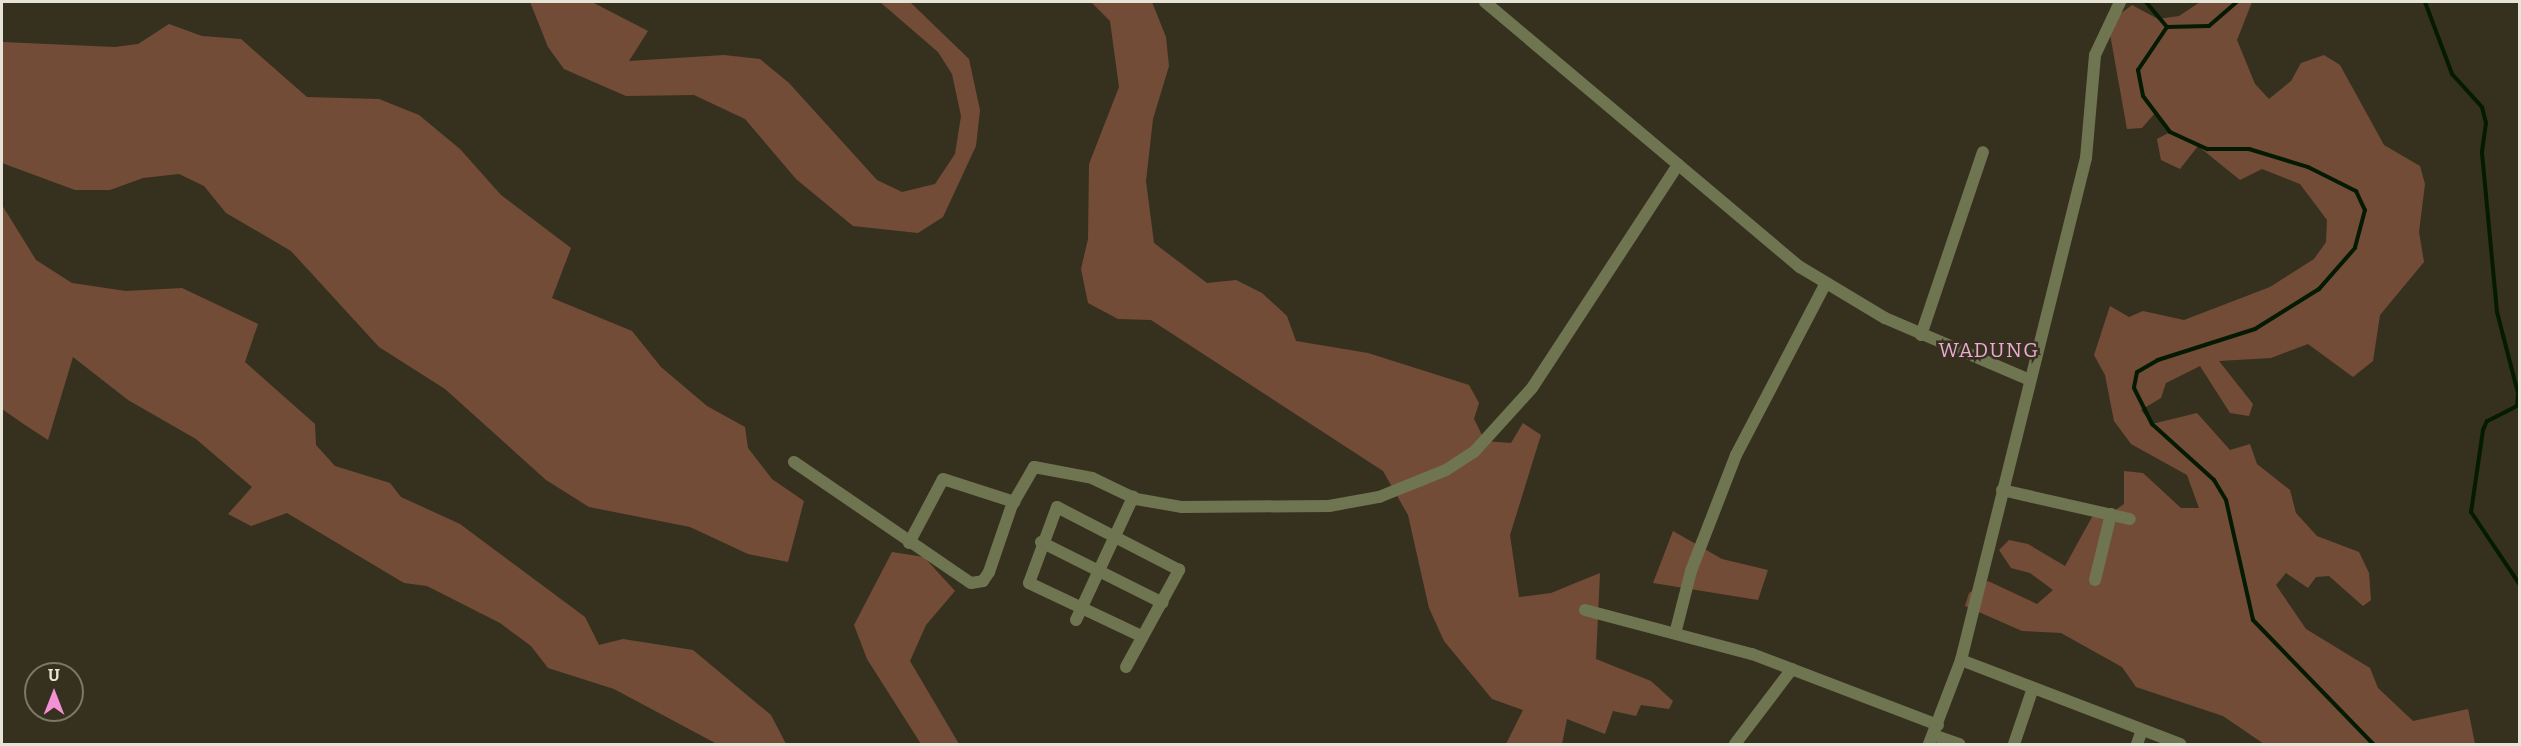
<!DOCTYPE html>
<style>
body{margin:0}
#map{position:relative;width:2521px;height:746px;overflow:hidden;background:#36311e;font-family:Bitter,serif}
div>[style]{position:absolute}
.forest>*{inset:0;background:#734c38}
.stream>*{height:4px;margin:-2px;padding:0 2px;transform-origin:2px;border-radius:2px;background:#041b01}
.minor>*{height:12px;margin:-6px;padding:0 6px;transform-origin:6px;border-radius:6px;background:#6f7551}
span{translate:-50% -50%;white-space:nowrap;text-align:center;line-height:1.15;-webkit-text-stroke:5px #36311e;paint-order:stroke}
.quarter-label{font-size:20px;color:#eea9d7;letter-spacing:1.5px}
.frame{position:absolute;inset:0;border:3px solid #e6e3d7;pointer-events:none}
.north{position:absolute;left:24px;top:662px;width:60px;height:60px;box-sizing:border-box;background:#36311e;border:2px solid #7c7868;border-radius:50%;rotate:0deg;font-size:16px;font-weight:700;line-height:24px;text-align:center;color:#e6e3d7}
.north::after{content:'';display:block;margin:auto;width:21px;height:27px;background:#f491d4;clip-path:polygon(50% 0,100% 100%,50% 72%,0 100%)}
</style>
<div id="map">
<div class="forest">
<i style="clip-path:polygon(530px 2px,592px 2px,648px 31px,629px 61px,724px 55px,760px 59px,789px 83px,877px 180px,902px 192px,935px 184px,955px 154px,961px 116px,952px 74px,938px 52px,880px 2px,910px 2px,969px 59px,980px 110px,976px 146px,943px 217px,918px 233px,853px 226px,796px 179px,745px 119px,694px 95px,626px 96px,564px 69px,548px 47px)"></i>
<i style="clip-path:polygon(1091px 2px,1152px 2px,1166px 37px,1169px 66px,1153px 119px,1146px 181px,1154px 243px,1207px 283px,1236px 280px,1262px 293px,1287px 316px,1296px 341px,1368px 353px,1469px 385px,1479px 403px,1474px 419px,1485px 441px,1511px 443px,1523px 423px,1541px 435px,1510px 535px,1519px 597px,1551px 593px,1600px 573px,1596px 659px,1651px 681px,1673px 701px,1669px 709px,1641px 705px,1636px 716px,1613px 711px,1605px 734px,1567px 719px,1562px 744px,1506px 744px,1523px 710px,1492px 699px,1444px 641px,1429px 608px,1408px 515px,1383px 471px,1151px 320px,1118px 319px,1088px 303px,1081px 269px,1088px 239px,1089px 164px,1119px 87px,1110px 21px)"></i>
<i style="clip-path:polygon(2200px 2px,2252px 2px,2237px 40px,2255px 84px,2269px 99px,2291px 81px,2301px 63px,2324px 55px,2340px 65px,2384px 145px,2420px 166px,2425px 184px,2419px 232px,2424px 262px,2380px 315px,2373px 361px,2353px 377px,2308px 344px,2271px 358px,2219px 361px,2253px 404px,2249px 416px,2230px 413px,2200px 366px,2166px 383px,2161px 398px,2141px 410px,2152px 424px,2197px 413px,2230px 450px,2250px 444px,2257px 464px,2290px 490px,2296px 513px,2317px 536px,2359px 552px,2369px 573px,2371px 600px,2363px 606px,2329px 576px,2316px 577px,2308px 588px,2286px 573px,2276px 585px,2306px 629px,2370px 668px,2378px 688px,2413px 721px,2468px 709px,2475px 744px,2264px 744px,2223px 716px,2136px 687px,2122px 667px,2061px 633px,2022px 631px,1965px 606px,1969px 593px,1988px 581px,2037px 604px,2053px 590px,2030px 573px,2011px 568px,1999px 550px,2009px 540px,2028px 544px,2065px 566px,2092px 517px,2108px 515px,2124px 504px,2124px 471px,2143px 473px,2181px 508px,2199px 508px,2187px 475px,2131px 444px,2114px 421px,2105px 375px,2094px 355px,2110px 306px,2129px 317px,2143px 311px,2184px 320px,2270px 287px,2314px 259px,2326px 242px,2327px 220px,2300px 184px,2262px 169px,2240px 180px,2198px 146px,2180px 169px,2161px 160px,2157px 139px,2170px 132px,2155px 113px,2142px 128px,2127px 129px,2108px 23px,2132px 5px,2158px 19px,2179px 16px)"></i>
<i style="clip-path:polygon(169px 24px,202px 36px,241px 39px,307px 97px,379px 99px,419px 115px,460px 149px,501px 195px,571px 248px,552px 298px,632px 331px,661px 367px,707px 406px,745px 427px,748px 448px,772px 479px,804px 501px,788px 562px,748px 554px,690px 527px,589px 507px,546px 480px,445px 389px,379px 347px,291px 251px,226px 213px,204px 186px,179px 174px,143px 178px,110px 190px,75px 190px,2px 163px,2px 42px,115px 47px,138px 44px)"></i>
<i style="clip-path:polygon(2px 205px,36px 260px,72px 283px,126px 291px,182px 288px,258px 324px,245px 362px,315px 424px,316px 445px,335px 466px,390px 483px,401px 497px,460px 524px,585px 617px,599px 645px,623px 639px,693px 650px,771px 715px,786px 744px,717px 744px,614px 689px,548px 668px,531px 646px,500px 623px,427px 586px,404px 583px,287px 513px,251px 526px,228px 514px,252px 487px,196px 439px,128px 400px,73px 357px,48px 440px,25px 425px,2px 409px)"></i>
<i style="clip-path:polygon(1673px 531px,1722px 559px,1768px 570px,1758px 600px,1653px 583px)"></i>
<i style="clip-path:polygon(892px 552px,924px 557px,955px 591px,926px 625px,910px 661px,959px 744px,921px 744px,867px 659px,854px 625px)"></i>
</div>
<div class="stream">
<i style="left:2146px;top:2px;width:33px;rotate:50deg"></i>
<i style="left:2425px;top:2px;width:77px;rotate:69.4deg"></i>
<i style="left:2452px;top:74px;width:45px;rotate:47.7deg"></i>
<i style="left:2482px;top:107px;width:16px;rotate:76deg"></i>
<i style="left:2486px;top:123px;width:30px;rotate:98deg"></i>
<i style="left:2482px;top:153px;width:160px;rotate:84.6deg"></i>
<i style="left:2497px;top:312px;width:84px;rotate:75.5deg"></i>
<i style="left:2518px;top:393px;width:13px;rotate:94deg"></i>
<i style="left:2517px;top:406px;width:34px;rotate:153deg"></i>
<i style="left:2487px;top:421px;width:10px;rotate:114deg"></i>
<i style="left:2483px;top:430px;width:83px;rotate:98.3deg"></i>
<i style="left:2471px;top:512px;width:88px;rotate:56.1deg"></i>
<i style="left:2167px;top:27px;width:52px;rotate:124deg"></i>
<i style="left:2138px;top:70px;width:26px;rotate:79deg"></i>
<i style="left:2143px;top:96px;width:45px;rotate:53.1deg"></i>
<i style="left:2170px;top:132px;width:41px;rotate:24.7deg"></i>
<i style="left:2207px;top:149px;width:42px"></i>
<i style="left:2249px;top:149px;width:62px;rotate:17deg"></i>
<i style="left:2308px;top:167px;width:54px;rotate:26.6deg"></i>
<i style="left:2356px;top:191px;width:21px;rotate:65deg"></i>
<i style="left:2365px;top:210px;width:39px;rotate:105deg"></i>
<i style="left:2355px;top:248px;width:55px;rotate:131.3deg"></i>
<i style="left:2319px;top:289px;width:75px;rotate:148deg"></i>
<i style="left:2255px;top:329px;width:102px;rotate:162.3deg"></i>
<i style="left:2158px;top:360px;width:24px;rotate:150deg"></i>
<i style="left:2137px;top:372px;width:16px;rotate:101deg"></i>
<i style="left:2134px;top:388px;width:40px;rotate:63.4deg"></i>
<i style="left:2152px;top:424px;width:84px;rotate:42.1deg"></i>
<i style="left:2214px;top:480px;width:23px;rotate:59deg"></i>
<i style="left:2226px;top:500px;width:123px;rotate:77.3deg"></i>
<i style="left:2253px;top:620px;width:173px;rotate:45.9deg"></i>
<i style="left:2167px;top:27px;width:42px;rotate:-1.4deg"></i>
<i style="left:2209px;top:26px;width:37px;rotate:-41deg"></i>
</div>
<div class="minor">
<i style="left:1485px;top:2px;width:412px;rotate:40.1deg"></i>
<i style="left:1800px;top:267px;width:99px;rotate:31deg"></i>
<i style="left:1885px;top:318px;width:155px;rotate:23.2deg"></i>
<i style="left:1921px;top:335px;width:193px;rotate:-71.3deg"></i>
<i style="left:794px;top:462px;width:214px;rotate:34.4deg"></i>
<i style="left:971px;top:583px;width:12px;rotate:-9deg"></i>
<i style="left:983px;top:581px;width:11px;rotate:-56deg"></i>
<i style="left:989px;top:572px;width:71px;rotate:-71.1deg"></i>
<i style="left:1012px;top:505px;width:44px;rotate:-59.9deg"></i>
<i style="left:1034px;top:467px;width:59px;rotate:10.7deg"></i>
<i style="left:1092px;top:478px;width:49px;rotate:25.5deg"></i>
<i style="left:1136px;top:499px;width:47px;rotate:9.9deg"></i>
<i style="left:1182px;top:507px;width:147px;rotate:-0.4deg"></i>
<i style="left:1329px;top:506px;width:51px;rotate:-10.2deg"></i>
<i style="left:1379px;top:497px;width:72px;rotate:-21.9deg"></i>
<i style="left:1446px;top:470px;width:33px;rotate:-33deg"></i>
<i style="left:1474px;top:452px;width:86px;rotate:-47.8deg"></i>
<i style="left:1532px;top:388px;width:267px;rotate:-56.8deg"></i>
<i style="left:2002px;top:490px;width:131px;rotate:12.8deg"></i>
<i style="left:1041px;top:542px;width:136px;rotate:26.6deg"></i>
<i style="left:909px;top:543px;width:72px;rotate:-62deg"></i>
<i style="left:943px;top:479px;width:75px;rotate:17.9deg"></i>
<i style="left:2095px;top:580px;width:68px;rotate:-76.4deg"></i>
<i style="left:1585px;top:610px;width:173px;rotate:14.8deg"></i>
<i style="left:1752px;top:654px;width:199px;rotate:20.9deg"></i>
<i style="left:1076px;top:620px;width:136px;rotate:-65.1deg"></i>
<i style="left:1676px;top:630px;width:61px;rotate:-75.7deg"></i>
<i style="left:1691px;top:571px;width:124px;rotate:-68.8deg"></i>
<i style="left:1736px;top:455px;width:194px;rotate:-62.4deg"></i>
<i style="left:1961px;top:660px;width:235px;rotate:21deg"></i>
<i style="left:1126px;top:667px;width:111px;rotate:-61.3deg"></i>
<i style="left:1179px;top:570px;width:137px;rotate:-152.7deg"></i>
<i style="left:1057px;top:507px;width:81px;rotate:110.2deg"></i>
<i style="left:1029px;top:583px;width:124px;rotate:25.3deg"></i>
<i style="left:1933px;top:735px;width:28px;rotate:19deg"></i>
<i style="left:1735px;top:744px;width:94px;rotate:-52.8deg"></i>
<i style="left:1929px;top:744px;width:90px;rotate:-69.1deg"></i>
<i style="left:1961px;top:660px;width:517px;rotate:-76.02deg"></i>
<i style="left:2086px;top:158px;width:103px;rotate:-85deg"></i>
<i style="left:2095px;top:55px;width:59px;rotate:-64.7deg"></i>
<i style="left:2014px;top:744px;width:59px;rotate:-71.3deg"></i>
<i style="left:2137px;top:744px;width:15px;rotate:-70deg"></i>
</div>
<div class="quarter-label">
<span style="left:1989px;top:350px">WADUNG</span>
</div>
<div class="frame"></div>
<div class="north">U</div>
</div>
